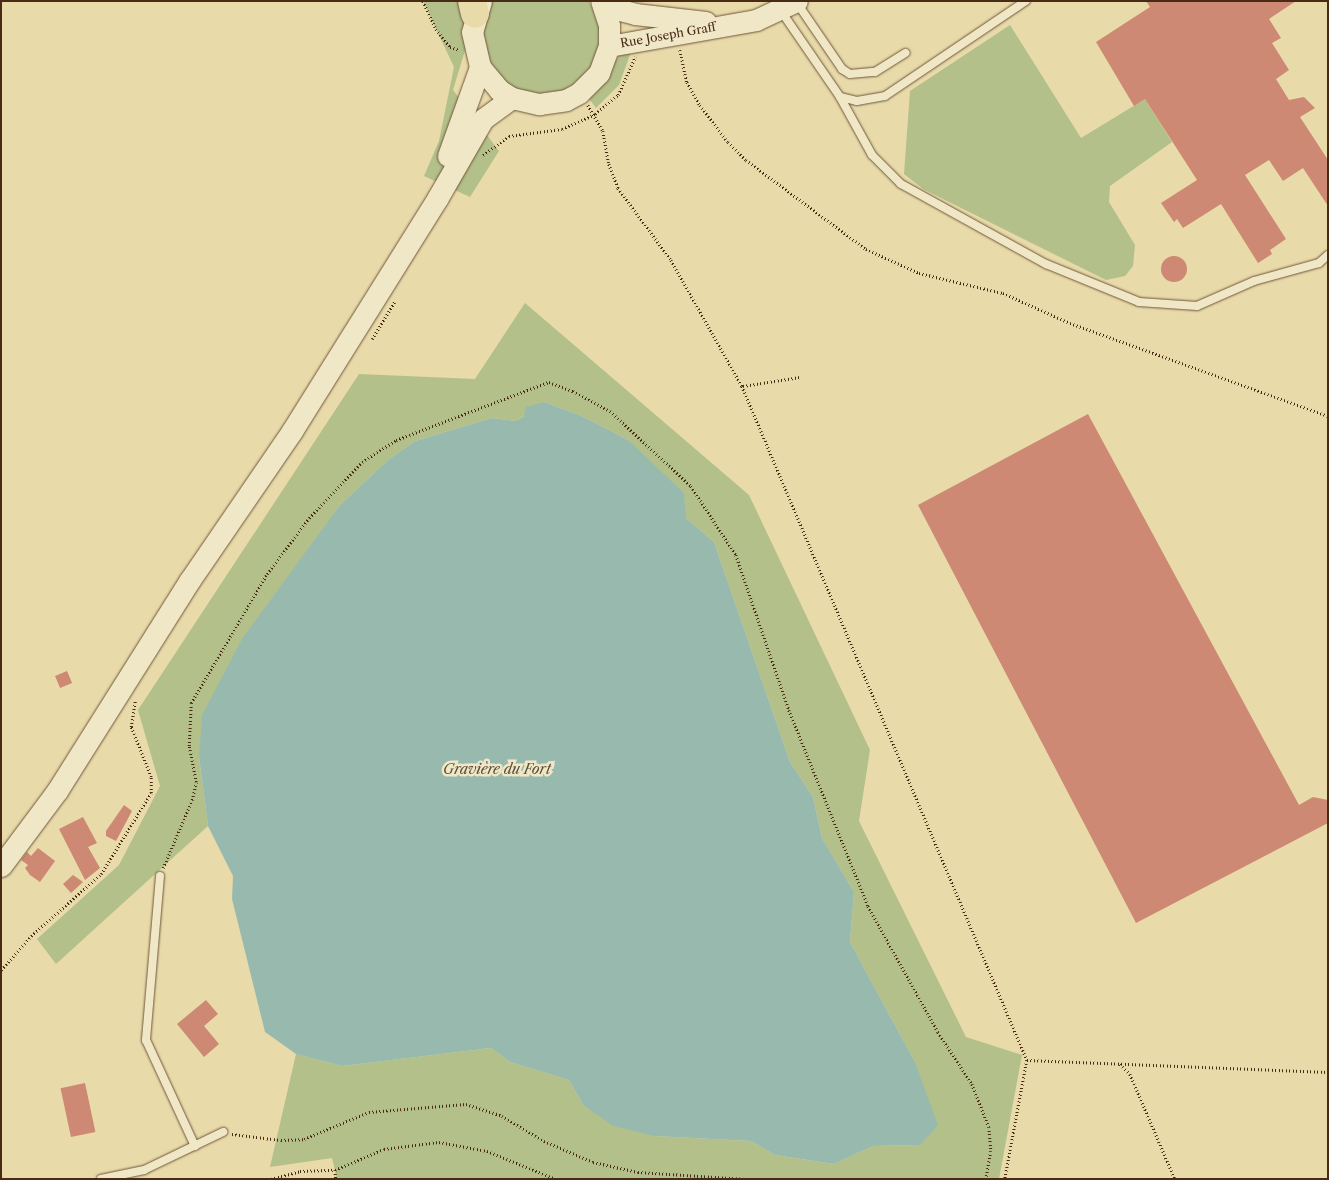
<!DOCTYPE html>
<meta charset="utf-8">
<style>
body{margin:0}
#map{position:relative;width:1329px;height:1180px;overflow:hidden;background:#e8daa9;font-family:"Libre Caslon Text",serif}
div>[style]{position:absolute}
.green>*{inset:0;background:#b3c08a}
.water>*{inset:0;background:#98baae}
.building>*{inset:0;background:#cd8974;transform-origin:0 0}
.round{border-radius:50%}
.path>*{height:2.5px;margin-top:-1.25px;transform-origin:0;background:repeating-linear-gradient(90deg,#482a15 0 1px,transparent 0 3.5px)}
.roads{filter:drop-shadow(0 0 1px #70563a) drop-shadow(0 0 1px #70563a)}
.lane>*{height:8px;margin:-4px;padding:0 4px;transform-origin:4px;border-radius:4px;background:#f0e7c7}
.secondary>*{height:21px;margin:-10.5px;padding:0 10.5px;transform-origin:10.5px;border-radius:10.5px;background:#f0e7c7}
.highway>*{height:28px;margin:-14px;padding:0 14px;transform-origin:14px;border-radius:14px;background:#e8daa9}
span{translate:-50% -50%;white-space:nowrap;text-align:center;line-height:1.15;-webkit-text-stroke:5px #f0e7c7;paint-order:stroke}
.street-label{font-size:12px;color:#482a15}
.water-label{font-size:14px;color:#5c4e3b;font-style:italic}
.frame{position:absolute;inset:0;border:2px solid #482a15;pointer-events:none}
</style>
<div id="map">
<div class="green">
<i style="clip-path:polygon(423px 1px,480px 1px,453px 90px,499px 151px,470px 197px,424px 176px,439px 141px,454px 67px)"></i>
<i style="clip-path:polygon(492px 1px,589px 1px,600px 28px,599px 47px,593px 64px,581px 79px,566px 89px,548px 95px,529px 94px,512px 88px,497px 76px,487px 61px,481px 43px,482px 24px)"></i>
<i style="clip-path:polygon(1010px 25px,1081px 138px,1145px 99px,1172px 142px,1110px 186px,1109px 202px,1135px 245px,1133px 266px,1125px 276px,1106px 280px,923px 189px,904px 174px,910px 91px)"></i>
<i style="clip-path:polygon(625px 49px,631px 52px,619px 85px,596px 108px,587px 96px)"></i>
<i style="clip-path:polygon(525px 303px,749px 495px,870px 750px,859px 821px,966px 1037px,1022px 1055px,999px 1179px,337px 1179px,332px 1158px,270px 1167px,296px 1054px,342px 1066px,491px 1048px,510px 1062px,569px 1080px,583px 1105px,654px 1136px,751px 1141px,775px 1155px,834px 1164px,873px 1146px,920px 1145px,915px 1062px,850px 942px,854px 892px,822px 838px,813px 797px,790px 762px,714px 542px,686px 518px,628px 440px,582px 416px,544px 402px,516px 421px,492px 418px,415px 441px,388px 460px,340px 505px,295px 570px,199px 757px,208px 826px,56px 964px,37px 939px,119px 865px,160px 786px,138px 710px,359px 374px,475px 379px)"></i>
</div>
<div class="water">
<i style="clip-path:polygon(544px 402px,582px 416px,628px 440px,684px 493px,686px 518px,714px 542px,790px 762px,813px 797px,822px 838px,854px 892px,850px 942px,915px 1062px,938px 1125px,920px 1145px,873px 1146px,834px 1164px,775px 1155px,751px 1141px,654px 1136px,613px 1126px,583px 1105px,569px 1080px,510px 1062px,491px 1048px,342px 1066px,296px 1054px,265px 1032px,232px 899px,233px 876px,208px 826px,199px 757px,202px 715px,242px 639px,340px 505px,388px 460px,415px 441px,492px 418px,516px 421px,524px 416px,526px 407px)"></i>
</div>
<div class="building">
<i style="clip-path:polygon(1146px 1px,1296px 1px,1269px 19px,1281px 38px,1272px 43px,1289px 70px,1276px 79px,1289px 100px,1304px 97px,1315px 108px,1300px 117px,1328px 160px,1328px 206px,1303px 168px,1283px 181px,1269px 160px,1245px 175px,1286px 239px,1270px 250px,1272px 254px,1258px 263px,1221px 204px,1183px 228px,1177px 219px,1174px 222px,1161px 203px,1197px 180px,1145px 99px,1134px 106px,1096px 42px,1150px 7px)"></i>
<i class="round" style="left:1161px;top:256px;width:26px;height:26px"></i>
<i style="clip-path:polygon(1088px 414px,1299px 805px,1313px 797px,1328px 800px,1328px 823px,1136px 923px,918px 505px)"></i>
<i style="left:67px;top:671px;width:13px;height:13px;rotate:67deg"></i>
<i style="clip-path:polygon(124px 805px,132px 811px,116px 841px,106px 836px,106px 831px)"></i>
<i style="clip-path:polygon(83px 817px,97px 843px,88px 847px,100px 868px,85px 880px,59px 829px)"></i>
<i style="clip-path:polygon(38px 848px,55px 861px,40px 882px,30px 875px,25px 868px,28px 865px,21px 860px,27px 852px,31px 856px)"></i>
<i style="clip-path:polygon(73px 875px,83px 882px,71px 893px,63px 884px)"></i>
<i style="clip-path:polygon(206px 1000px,218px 1014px,204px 1026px,219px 1044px,204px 1057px,177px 1024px)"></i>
<i style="left:85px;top:1083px;width:50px;height:25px;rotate:78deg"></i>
</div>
<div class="path">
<i style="left:423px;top:1px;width:31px;rotate:65deg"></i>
<i style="left:436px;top:29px;width:23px;rotate:52deg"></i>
<i style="left:450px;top:47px;width:10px;rotate:17deg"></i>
<i style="left:680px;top:50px;width:33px;rotate:78deg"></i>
<i style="left:687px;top:82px;width:26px;rotate:61deg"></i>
<i style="left:700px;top:105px;width:46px;rotate:52.9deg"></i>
<i style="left:728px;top:142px;width:25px;rotate:45deg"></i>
<i style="left:746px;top:160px;width:149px;rotate:36.6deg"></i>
<i style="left:866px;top:249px;width:58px;rotate:24.4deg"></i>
<i style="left:919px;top:273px;width:86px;rotate:13.4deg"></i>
<i style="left:1003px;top:293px;width:73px;rotate:24.1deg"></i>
<i style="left:1070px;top:323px;width:274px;rotate:19.8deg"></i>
<i style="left:588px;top:105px;width:30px;rotate:60deg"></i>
<i style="left:603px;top:131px;width:34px;rotate:80deg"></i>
<i style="left:609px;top:164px;width:26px;rotate:69deg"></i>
<i style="left:618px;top:188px;width:89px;rotate:53.6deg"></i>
<i style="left:671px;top:260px;width:145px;rotate:60.6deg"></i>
<i style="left:742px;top:386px;width:732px;rotate:67.08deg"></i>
<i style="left:1027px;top:1060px;width:121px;rotate:100.5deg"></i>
<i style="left:483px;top:155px;width:32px;rotate:-36deg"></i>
<i style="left:509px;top:136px;width:53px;rotate:-7.5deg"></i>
<i style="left:562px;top:129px;width:36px;rotate:-24deg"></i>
<i style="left:595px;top:114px;width:30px;rotate:-40deg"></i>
<i style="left:618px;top:95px;width:42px;rotate:-65.9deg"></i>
<i style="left:372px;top:339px;width:44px;rotate:-58.8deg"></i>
<i style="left:743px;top:386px;width:58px;rotate:-9deg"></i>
<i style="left:163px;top:868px;width:74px;rotate:-66.9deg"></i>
<i style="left:192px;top:800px;width:18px;rotate:-77deg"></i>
<i style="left:196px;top:782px;width:37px;rotate:-101deg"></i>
<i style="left:189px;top:746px;width:43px;rotate:-87.3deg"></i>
<i style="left:191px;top:703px;width:150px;rotate:-59.5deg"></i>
<i style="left:267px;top:574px;width:70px;rotate:-53.1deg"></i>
<i style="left:309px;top:518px;width:77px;rotate:-46.6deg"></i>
<i style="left:362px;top:462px;width:40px;rotate:-32.9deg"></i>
<i style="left:396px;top:440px;width:164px;rotate:-20.8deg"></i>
<i style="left:549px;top:382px;width:26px;rotate:21deg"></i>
<i style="left:573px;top:391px;width:42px;rotate:28.4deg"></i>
<i style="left:610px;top:411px;width:110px;rotate:42.8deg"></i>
<i style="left:691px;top:486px;width:82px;rotate:56.9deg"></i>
<i style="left:736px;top:555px;width:164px;rotate:71.1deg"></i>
<i style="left:789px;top:710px;width:211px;rotate:68deg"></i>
<i style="left:868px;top:906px;width:144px;rotate:60.9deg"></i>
<i style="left:938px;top:1032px;width:62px;rotate:56.8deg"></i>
<i style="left:972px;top:1084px;width:46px;rotate:68.4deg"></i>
<i style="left:989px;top:1127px;width:24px;rotate:85deg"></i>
<i style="left:991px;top:1151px;width:28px;rotate:100deg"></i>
<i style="left:1px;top:970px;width:45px;rotate:-48.6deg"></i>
<i style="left:31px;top:936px;width:94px;rotate:-41.5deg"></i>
<i style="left:101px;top:874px;width:95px;rotate:-58.3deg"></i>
<i style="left:151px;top:793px;width:16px;rotate:-90deg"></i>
<i style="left:151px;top:777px;width:54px;rotate:-111.8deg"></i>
<i style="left:131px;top:727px;width:26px;rotate:-81deg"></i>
<i style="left:1027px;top:1060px;width:301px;rotate:2.3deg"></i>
<i style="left:1120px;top:1064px;width:14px;rotate:45deg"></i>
<i style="left:1130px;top:1074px;width:114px;rotate:66.8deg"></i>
<i style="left:232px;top:1134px;width:49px;rotate:7deg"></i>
<i style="left:281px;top:1140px;width:23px;rotate:-2deg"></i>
<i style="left:304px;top:1139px;width:70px;rotate:-22.6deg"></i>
<i style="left:369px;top:1112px;width:97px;rotate:-4.7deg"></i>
<i style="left:466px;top:1104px;width:38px;rotate:18deg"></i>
<i style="left:502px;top:1116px;width:49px;rotate:30.8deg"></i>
<i style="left:544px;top:1141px;width:53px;rotate:23.2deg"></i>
<i style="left:593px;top:1162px;width:46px;rotate:12.5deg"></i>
<i style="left:638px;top:1172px;width:108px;rotate:3.7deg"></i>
<i style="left:335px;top:1170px;width:9px;rotate:84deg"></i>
<i style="left:271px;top:1179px;width:30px;rotate:-15deg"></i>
<i style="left:300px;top:1171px;width:35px;rotate:-2deg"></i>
<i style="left:335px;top:1170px;width:53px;rotate:-23.2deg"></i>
<i style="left:384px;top:1149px;width:55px;rotate:-7.3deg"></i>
<i style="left:439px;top:1142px;width:49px;rotate:10.6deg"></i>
<i style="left:487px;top:1151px;width:74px;rotate:22.1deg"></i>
</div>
<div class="roads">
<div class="lane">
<i style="left:797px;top:3px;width:80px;rotate:55.7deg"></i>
<i style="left:842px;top:69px;width:9px;rotate:32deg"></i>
<i style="left:850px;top:74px;width:25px;rotate:-5deg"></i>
<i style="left:875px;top:72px;width:36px;rotate:-32deg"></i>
<i style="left:781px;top:11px;width:104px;rotate:55.5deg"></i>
<i style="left:840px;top:97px;width:66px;rotate:61.1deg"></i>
<i style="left:872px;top:155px;width:41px;rotate:45deg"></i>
<i style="left:901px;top:184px;width:166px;rotate:28.9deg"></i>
<i style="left:1046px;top:264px;width:100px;rotate:22.2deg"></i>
<i style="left:1139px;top:302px;width:58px;rotate:3.9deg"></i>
<i style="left:1197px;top:306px;width:62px;rotate:-23.7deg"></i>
<i style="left:1254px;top:281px;width:67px;rotate:-15.5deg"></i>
<i style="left:1319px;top:263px;width:12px;rotate:-42deg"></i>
<i style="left:840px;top:97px;width:17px;rotate:13deg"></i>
<i style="left:857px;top:101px;width:28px;rotate:-10deg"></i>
<i style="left:885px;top:96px;width:170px;rotate:-34deg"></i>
<i style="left:160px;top:876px;width:165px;rotate:94.9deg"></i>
<i style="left:146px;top:1040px;width:117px;rotate:65.2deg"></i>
<i style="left:101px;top:1179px;width:44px;rotate:-11.8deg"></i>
<i style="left:144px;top:1170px;width:88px;rotate:-25.7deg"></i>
</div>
<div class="secondary">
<i style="left:481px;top:1px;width:32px;rotate:106deg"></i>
<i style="left:472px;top:32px;width:36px;rotate:77deg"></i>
<i style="left:480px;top:67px;width:30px;rotate:50deg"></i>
<i style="left:499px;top:90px;width:15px;rotate:32deg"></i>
<i style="left:512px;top:98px;width:28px;rotate:13deg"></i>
<i style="left:539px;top:104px;width:27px;rotate:-8deg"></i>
<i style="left:566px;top:100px;width:15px;rotate:-28deg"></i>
<i style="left:579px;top:93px;width:28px;rotate:-45deg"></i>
<i style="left:599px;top:73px;width:29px;rotate:-70deg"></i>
<i style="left:609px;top:46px;width:21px;rotate:-90deg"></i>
<i style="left:609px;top:25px;width:25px;rotate:-108deg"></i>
<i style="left:604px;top:6px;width:32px;rotate:14deg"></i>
<i style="left:635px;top:14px;width:71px;rotate:6.4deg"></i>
<i style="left:609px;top:46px;width:149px;rotate:-10deg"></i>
<i style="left:756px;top:20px;width:45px;rotate:-24.9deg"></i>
<i style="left:448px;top:156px;width:95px;rotate:-70.2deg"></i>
<i style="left:1px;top:866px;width:94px;rotate:-53.3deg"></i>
<i style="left:57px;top:791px;width:249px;rotate:-57.8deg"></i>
<i style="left:190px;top:580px;width:181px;rotate:-55.6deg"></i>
<i style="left:292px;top:431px;width:274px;rotate:-58deg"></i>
<i style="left:437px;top:199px;width:92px;rotate:-60.1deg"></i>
<i style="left:483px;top:119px;width:36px;rotate:-36deg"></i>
</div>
<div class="highway">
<i style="left:472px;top:1px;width:13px;rotate:77deg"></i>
</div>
</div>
<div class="street-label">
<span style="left:668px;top:35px;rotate:-10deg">Rue Joseph Graff</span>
</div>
<div class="water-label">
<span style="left:497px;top:769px">Gravière du Fort</span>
</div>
<div class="frame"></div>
</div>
